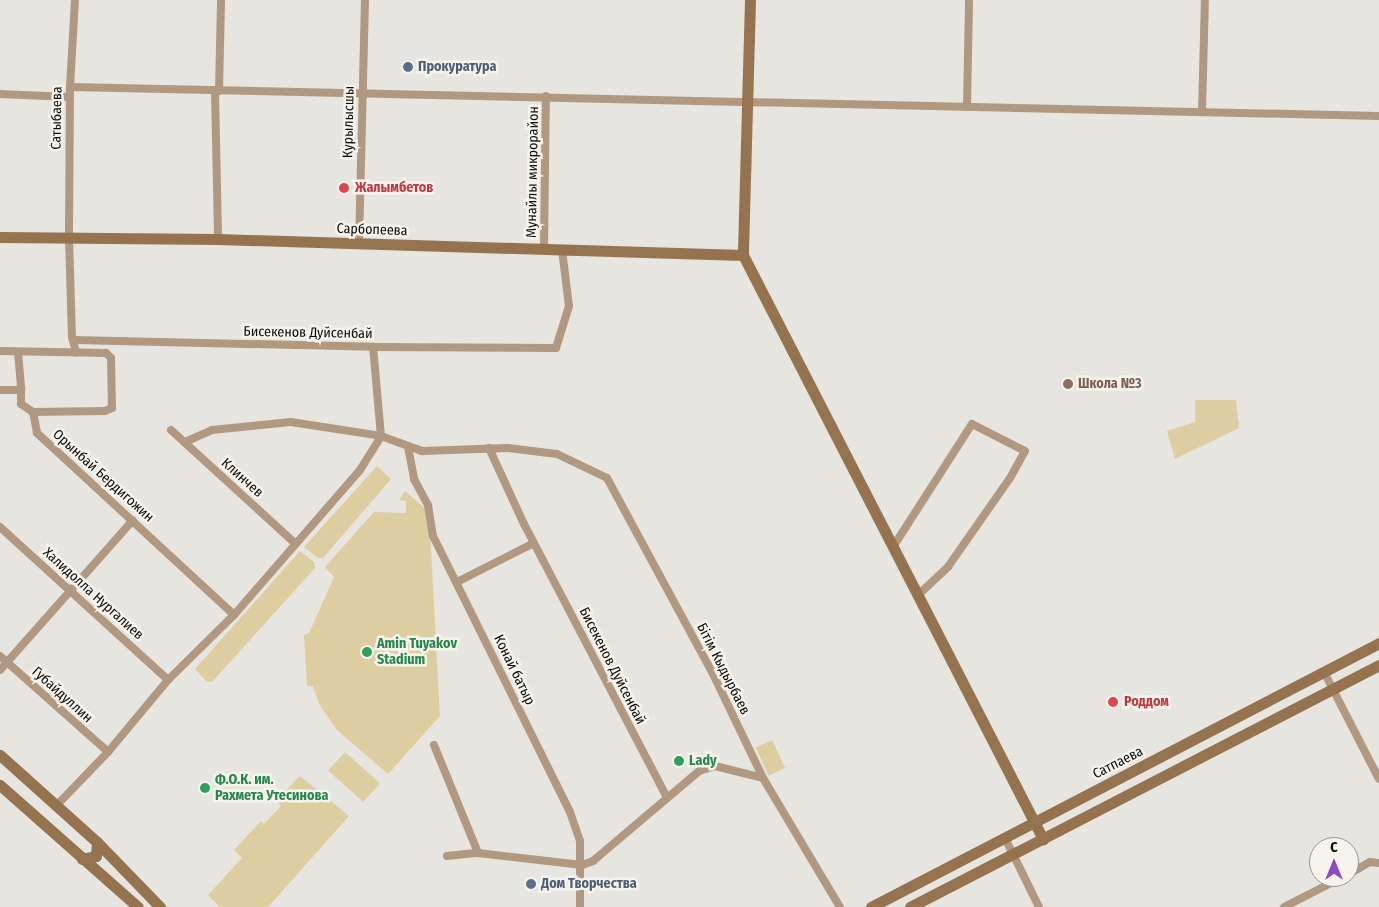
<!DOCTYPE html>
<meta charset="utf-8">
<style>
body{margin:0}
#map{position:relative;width:1379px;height:907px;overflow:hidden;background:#e7e5df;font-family:"Fira Sans Condensed",sans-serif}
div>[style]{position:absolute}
.green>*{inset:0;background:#dccea0;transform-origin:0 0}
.street>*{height:8px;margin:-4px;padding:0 4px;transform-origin:4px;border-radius:4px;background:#b09980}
.secondary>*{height:11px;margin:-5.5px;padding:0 5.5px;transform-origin:5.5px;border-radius:5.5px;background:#95734e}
.dots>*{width:14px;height:14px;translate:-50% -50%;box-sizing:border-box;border:2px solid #f5f3ec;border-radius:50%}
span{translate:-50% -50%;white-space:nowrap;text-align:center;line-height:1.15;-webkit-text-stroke:5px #f5f3ec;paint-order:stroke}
.service-label{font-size:14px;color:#4e5e75;font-weight:700}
.left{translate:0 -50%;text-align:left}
.street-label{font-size:14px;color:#0c0c0a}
.health-label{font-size:14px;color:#be3a42;font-weight:700}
.education-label{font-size:14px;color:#785e54;font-weight:700}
.leisure-label{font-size:14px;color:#27864d;font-weight:700}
.north{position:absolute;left:1309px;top:837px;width:50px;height:50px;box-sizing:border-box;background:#f5f3ec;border:1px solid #989792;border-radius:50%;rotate:0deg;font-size:14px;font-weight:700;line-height:20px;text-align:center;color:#0c0c0a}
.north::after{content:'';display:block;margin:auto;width:18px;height:22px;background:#8a4cc2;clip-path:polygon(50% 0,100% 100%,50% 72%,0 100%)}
</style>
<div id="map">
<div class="green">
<i style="clip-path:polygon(1195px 400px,1236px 400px,1239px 428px,1175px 459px,1167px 431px,1195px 422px)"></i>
<i style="clip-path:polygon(377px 466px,391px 479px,323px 558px,318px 558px,304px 547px)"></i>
<i style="clip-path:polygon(405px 491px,429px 512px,440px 716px,388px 774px,337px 730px,319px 704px,313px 686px,307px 686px,304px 635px,309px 633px,334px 577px,325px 567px,374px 512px,406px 513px,406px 501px,399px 500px)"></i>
<i style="clip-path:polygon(300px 551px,314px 562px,315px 568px,212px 682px,206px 681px,195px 669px)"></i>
<i style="left:772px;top:740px;width:31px;height:18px;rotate:65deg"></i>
<i style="left:345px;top:752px;width:47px;height:25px;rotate:42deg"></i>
<i style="clip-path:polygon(300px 776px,349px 816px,268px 907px,220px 907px,208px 895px,242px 858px,234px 850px,261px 821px,264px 824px,281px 806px,276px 801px)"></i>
</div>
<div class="street">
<i style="left:75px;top:0;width:87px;rotate:93.3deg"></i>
<i style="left:70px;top:87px;width:150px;rotate:90.4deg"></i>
<i style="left:69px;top:237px;width:100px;rotate:88.3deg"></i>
<i style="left:72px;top:337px;width:16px;rotate:75deg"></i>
<i style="left:70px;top:87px;width:1309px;rotate:1.27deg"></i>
<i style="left:215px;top:91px;width:148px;rotate:88.8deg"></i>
<i style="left:219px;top:91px;width:91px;rotate:-88.7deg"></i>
<i style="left:0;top:94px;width:69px;rotate:2.5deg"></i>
<i style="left:967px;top:107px;width:107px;rotate:-88.9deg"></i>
<i style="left:1202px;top:112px;width:112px;rotate:-88.5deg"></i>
<i style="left:359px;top:245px;width:245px;rotate:-88.6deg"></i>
<i style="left:544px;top:249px;width:153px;rotate:-89.3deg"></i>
<i style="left:74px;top:340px;width:299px;rotate:1.3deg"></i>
<i style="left:373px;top:347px;width:183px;rotate:0.3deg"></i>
<i style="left:556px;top:348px;width:44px;rotate:-72.8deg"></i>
<i style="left:569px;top:306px;width:56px;rotate:-97.1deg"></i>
<i style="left:0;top:351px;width:106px;rotate:1.1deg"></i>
<i style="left:106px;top:353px;width:7px;rotate:45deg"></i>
<i style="left:111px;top:358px;width:50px;rotate:88.9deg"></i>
<i style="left:112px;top:408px;width:8px;rotate:157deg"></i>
<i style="left:105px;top:411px;width:72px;rotate:179.2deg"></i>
<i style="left:33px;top:412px;width:21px;rotate:79deg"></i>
<i style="left:37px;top:433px;width:268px;rotate:42.7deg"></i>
<i style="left:18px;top:352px;width:38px;rotate:85deg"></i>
<i style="left:0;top:390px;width:21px"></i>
<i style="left:21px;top:390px;width:14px;rotate:90deg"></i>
<i style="left:21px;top:404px;width:14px;rotate:34deg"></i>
<i style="left:171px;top:430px;width:169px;rotate:42.4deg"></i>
<i style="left:185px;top:442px;width:30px;rotate:-24deg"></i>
<i style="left:212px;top:430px;width:79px;rotate:-5.8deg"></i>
<i style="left:291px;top:422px;width:91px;rotate:8.8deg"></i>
<i style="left:381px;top:436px;width:44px;rotate:20.1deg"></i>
<i style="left:422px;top:451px;width:86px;rotate:-2deg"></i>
<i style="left:508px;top:448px;width:49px;rotate:7deg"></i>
<i style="left:557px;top:454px;width:55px;rotate:25.6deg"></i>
<i style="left:607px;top:478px;width:223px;rotate:61.6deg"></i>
<i style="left:713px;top:674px;width:115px;rotate:64.3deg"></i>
<i style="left:763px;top:778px;width:150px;rotate:59.2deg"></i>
<i style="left:408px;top:447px;width:33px;rotate:79deg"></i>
<i style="left:414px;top:479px;width:30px;rotate:62deg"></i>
<i style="left:428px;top:505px;width:31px;rotate:81deg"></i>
<i style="left:433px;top:536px;width:308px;rotate:63.6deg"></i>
<i style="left:570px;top:812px;width:31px;rotate:71deg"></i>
<i style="left:580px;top:841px;width:66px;rotate:90deg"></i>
<i style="left:489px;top:448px;width:84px;rotate:65.3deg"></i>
<i style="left:524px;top:524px;width:307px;rotate:62.4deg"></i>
<i style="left:0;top:527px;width:227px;rotate:42.3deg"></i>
<i style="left:893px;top:547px;width:146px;rotate:-57.3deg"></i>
<i style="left:972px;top:424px;width:59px;rotate:27deg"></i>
<i style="left:1025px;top:451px;width:31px;rotate:119deg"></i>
<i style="left:1010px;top:478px;width:108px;rotate:124.9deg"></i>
<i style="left:948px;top:567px;width:41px;rotate:137deg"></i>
<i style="left:457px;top:582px;width:86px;rotate:-26.9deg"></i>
<i style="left:0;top:656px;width:144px;rotate:41.6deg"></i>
<i style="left:0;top:670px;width:200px;rotate:-48.4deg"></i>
<i style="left:1324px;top:672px;width:120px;rotate:62.8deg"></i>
<i style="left:434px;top:745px;width:117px;rotate:67.8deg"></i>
<i style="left:57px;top:805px;width:74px;rotate:-46.1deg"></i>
<i style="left:108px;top:752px;width:94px;rotate:-50.2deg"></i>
<i style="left:168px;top:680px;width:93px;rotate:-44.6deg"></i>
<i style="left:234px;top:615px;width:192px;rotate:-49deg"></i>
<i style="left:360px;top:470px;width:40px;rotate:-58deg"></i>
<i style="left:381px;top:436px;width:89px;rotate:-95.1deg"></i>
<i style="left:1005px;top:838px;width:77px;rotate:63.8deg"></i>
<i style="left:447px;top:856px;width:31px;rotate:-6deg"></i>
<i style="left:478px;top:853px;width:105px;rotate:6.6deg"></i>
<i style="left:582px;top:865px;width:12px;rotate:-20deg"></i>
<i style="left:593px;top:861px;width:139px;rotate:-40.3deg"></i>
<i style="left:699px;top:771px;width:17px;rotate:-17deg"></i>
<i style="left:715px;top:766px;width:49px;rotate:14deg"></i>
<i style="left:1349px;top:874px;width:24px;rotate:-30deg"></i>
<i style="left:1370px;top:862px;width:9px;rotate:6deg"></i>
<i style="left:1284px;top:907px;width:66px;rotate:-27deg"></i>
</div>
<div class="secondary">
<i style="left:750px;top:0;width:255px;rotate:91.6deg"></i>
<i style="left:743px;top:255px;width:657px;rotate:62.81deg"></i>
<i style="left:0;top:237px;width:218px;rotate:0.5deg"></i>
<i style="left:218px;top:239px;width:525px;rotate:1.75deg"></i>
<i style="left:0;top:755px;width:130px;rotate:41.9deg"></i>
<i style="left:97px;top:842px;width:91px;rotate:45.9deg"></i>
<i style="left:0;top:785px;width:184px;rotate:41.5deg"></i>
<i style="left:82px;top:859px;width:14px;rotate:-12deg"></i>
<i style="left:96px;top:856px;width:14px;rotate:-86deg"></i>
<i style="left:871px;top:907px;width:573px;rotate:-27.46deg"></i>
<i style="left:910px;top:907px;width:528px;rotate:-27.29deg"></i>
</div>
<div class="dots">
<i style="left:408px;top:67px;background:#5c6f8a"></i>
<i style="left:344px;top:188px;background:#e0444e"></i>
<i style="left:1068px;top:384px;background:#8d6e63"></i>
<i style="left:367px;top:652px;background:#2e9e5b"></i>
<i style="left:1113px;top:702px;background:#e0444e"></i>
<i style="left:679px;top:761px;background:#2e9e5b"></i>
<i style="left:205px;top:788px;background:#2e9e5b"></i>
<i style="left:531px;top:884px;background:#5c6f8a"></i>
</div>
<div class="service-label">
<span class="left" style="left:418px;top:67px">Прокуратура</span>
<span class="left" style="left:541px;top:884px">Дом Творчества</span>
</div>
<div class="street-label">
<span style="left:57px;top:118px;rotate:-89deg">Сатыбаева</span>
<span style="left:349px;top:122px;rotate:-89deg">Курылысшы</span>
<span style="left:533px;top:172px;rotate:-89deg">Мунайлы микрорайон</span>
<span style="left:372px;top:230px;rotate:2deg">Сарбопеева</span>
<span style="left:308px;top:333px;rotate:1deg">Бисекенов Дуйсенбай</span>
<span style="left:103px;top:476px;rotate:42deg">Орынбай Бердигожин</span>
<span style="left:242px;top:478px;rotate:42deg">Клинчев</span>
<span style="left:93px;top:594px;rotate:42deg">Халидолла Нургалиев</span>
<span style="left:612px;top:666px;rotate:63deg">Бисекенов Дуйсенбай</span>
<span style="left:723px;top:669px;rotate:63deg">Бiтiм Кыдырбаев</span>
<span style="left:514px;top:670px;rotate:64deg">Конай батыр</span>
<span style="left:62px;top:695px;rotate:42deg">Губайдуллин</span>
<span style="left:1118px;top:763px;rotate:-27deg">Сатпаева</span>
</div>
<div class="health-label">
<span class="left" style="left:355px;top:188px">Жалымбетов</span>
<span class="left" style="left:1124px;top:702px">Роддом</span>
</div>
<div class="education-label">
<span class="left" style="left:1078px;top:384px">Школа №3</span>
</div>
<div class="leisure-label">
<span class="left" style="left:377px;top:652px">Amin Tuyakov<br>Stadium</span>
<span class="left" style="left:689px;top:761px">Lady</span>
<span class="left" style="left:215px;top:788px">Ф.О.К. им.<br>Рахмета Утесинова</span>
</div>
<div class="north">С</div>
</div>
